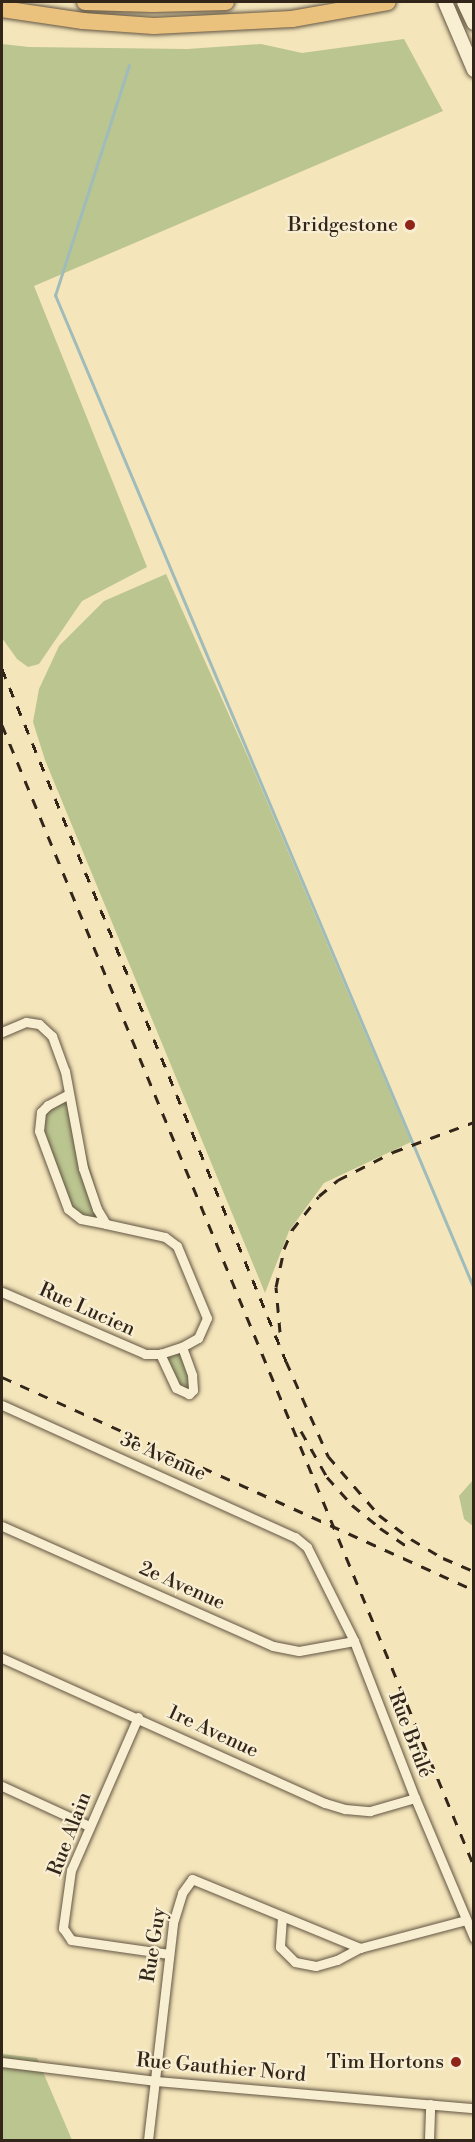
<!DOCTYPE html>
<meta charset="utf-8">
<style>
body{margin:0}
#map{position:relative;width:475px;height:2142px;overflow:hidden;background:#f4e5ba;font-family:"Libre Bodoni",serif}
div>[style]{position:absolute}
.green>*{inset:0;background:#bbc590}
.stream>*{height:3px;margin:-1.5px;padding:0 1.5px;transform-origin:1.5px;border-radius:1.5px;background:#a0bcba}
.roads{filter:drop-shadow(0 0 2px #625542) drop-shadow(0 0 2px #625542)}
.minor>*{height:9px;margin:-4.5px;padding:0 4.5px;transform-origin:4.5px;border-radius:4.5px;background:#f8eed2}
.secondary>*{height:14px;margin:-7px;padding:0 7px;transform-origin:7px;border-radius:7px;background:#f8eed2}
.trunk>*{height:16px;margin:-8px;padding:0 8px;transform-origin:8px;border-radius:8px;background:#eac27d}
.rail>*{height:3px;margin-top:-1.5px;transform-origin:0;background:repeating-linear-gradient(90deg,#32251a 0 10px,transparent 0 20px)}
.dots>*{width:16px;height:16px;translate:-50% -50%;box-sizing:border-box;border:3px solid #f8eed2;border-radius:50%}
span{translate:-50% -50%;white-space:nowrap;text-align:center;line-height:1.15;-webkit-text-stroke:4.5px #f8eed2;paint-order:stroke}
.poi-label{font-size:20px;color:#32251a}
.right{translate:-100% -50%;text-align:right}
.street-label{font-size:20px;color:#32251a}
.frame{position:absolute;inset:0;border:3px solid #32251a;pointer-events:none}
</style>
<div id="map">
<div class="green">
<i style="clip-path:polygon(404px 39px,443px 111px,34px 286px,147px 567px,82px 601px,39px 664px,28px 667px,17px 659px,2px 638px,2px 44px,29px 47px,187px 49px,261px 44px,302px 53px)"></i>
<i style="clip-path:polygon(166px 574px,251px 764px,411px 1142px,324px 1183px,289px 1231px,265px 1293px,45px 760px,33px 722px,39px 689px,59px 646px,104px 601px)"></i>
<i style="clip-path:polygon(69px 1094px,106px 1224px,73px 1216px,39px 1131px,41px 1112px)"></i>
<i style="clip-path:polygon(182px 1347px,193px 1390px,182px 1393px,160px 1354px)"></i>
<i style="clip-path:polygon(473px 1480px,473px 1526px,464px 1519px,459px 1496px)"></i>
<i style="clip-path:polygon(2px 2054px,37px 2058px,72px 2140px,2px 2140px)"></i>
</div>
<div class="stream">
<i style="left:129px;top:65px;width:242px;rotate:107.8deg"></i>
<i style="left:55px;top:295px;width:1079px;rotate:67.14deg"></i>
</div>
<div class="roads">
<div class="minor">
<i style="left:2px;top:1032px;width:26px;rotate:-23deg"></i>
<i style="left:26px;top:1022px;width:13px;rotate:9deg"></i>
<i style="left:39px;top:1024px;width:18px;rotate:43deg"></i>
<i style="left:52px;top:1036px;width:37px;rotate:70deg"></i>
<i style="left:65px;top:1071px;width:99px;rotate:79.5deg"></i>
<i style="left:83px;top:1168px;width:43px;rotate:71.1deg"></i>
<i style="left:97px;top:1209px;width:17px;rotate:59deg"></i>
<i style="left:106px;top:1224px;width:60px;rotate:12.4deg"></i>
<i style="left:165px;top:1237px;width:15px;rotate:37deg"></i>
<i style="left:177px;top:1246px;width:78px;rotate:67.4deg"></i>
<i style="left:207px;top:1318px;width:22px;rotate:114deg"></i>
<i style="left:198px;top:1338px;width:18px;rotate:151deg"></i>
<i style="left:69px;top:1094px;width:24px;rotate:152deg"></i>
<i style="left:48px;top:1105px;width:10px;rotate:135deg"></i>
<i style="left:41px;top:1112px;width:19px;rotate:96deg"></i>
<i style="left:39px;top:1131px;width:83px;rotate:69.6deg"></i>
<i style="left:68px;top:1209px;width:16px;rotate:38deg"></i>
<i style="left:81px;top:1219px;width:25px;rotate:11deg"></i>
<i style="left:2px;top:1292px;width:156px;rotate:23.4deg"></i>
<i style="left:145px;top:1354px;width:15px"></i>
<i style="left:160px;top:1354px;width:23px;rotate:-18deg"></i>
<i style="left:182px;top:1347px;width:30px;rotate:70deg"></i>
<i style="left:192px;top:1375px;width:15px;rotate:86deg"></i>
<i style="left:193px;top:1390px;width:6px;rotate:135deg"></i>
<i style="left:189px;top:1394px;width:14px;rotate:-155deg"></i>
<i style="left:176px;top:1388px;width:38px;rotate:-115deg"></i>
<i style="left:2px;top:1405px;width:321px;rotate:24.3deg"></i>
<i style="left:295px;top:1537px;width:16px;rotate:40deg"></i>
<i style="left:307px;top:1547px;width:105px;rotate:63.4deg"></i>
<i style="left:354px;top:1641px;width:168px;rotate:68.8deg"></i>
<i style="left:415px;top:1798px;width:152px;rotate:67.1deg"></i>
<i style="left:2px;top:1526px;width:296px;rotate:23.9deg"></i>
<i style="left:273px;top:1646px;width:26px;rotate:11deg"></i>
<i style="left:299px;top:1651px;width:56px;rotate:-10.3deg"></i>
<i style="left:2px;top:1658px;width:354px;rotate:24.2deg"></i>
<i style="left:325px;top:1803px;width:21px;rotate:17deg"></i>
<i style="left:345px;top:1809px;width:25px;rotate:5deg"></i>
<i style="left:370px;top:1811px;width:47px;rotate:-16.1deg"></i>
<i style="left:138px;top:1717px;width:167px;rotate:113.6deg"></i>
<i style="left:71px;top:1870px;width:59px;rotate:97.9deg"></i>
<i style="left:63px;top:1928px;width:14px;rotate:56deg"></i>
<i style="left:71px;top:1940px;width:99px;rotate:8.1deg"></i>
<i style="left:2px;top:1786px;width:96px;rotate:24.7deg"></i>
<i style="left:282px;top:1917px;width:30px;rotate:94deg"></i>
<i style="left:280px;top:1947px;width:21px;rotate:45deg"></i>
<i style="left:295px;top:1962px;width:21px;rotate:11deg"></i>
<i style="left:316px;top:1966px;width:22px;rotate:-16deg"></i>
<i style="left:337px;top:1960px;width:26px;rotate:-28deg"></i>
<i style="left:2px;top:2062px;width:155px;rotate:7deg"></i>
<i style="left:156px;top:2081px;width:319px;rotate:4.9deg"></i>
<i style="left:148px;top:2140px;width:218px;rotate:-83.4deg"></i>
<i style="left:173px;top:1923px;width:31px;rotate:-73deg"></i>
<i style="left:182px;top:1893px;width:17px;rotate:-54deg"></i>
<i style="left:192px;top:1879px;width:182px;rotate:22.3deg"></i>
<i style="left:360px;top:1948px;width:110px;rotate:-14.8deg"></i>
<i style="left:429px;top:2140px;width:36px;rotate:-88deg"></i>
</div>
<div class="secondary">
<i style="left:445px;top:2px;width:74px;rotate:66.9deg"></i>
<i style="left:464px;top:2px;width:23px;rotate:65deg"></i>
</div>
<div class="trunk">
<i style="left:85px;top:2px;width:68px;rotate:1.7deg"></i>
<i style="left:153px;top:4px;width:73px;rotate:-1.6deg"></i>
<i style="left:2px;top:9px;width:82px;rotate:8.4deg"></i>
<i style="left:83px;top:21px;width:71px;rotate:4deg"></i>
<i style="left:154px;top:26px;width:138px;rotate:-2.9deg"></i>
<i style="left:292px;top:19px;width:97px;rotate:-10deg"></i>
</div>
</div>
<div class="rail">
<i style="left:2px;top:669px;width:748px;rotate:67.69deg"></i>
<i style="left:286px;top:1361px;width:104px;rotate:66.1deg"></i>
<i style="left:328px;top:1456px;width:78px;rotate:49.2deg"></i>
<i style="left:379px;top:1515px;width:40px;rotate:37deg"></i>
<i style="left:411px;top:1539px;width:37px;rotate:31deg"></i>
<i style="left:443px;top:1558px;width:34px;rotate:23deg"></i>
<i style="left:2px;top:725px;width:1235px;rotate:67.53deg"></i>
<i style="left:280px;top:1332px;width:45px;rotate:-95.1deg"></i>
<i style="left:276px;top:1287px;width:39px;rotate:-78deg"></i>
<i style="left:284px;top:1249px;width:21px;rotate:-67deg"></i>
<i style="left:292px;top:1230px;width:43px;rotate:-51.5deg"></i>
<i style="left:319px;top:1196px;width:25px;rotate:-40deg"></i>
<i style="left:338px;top:1180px;width:62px;rotate:-27deg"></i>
<i style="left:393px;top:1152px;width:86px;rotate:-20.3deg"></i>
<i style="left:2px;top:1377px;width:518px;rotate:24.29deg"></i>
<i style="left:301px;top:1431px;width:53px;rotate:60.5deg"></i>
<i style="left:327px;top:1477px;width:38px;rotate:48deg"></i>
<i style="left:352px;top:1505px;width:36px;rotate:39deg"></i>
<i style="left:380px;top:1528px;width:32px;rotate:34deg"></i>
</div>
<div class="dots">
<i style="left:410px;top:225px;background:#8f2418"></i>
<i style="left:456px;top:2062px;background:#8f2418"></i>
</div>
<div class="poi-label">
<span class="right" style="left:398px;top:225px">Bridgestone</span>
<span class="right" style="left:444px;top:2062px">Tim Hortons</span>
</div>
<div class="street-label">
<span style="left:87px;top:1310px;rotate:24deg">Rue Lucien</span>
<span style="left:163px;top:1457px;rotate:24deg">3e Avenue</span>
<span style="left:182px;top:1586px;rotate:24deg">2e Avenue</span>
<span style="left:213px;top:1732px;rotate:25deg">1re Avenue</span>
<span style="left:410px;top:1735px;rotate:69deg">Rue Brûlé</span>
<span style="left:70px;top:1834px;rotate:-69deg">Rue Alain</span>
<span style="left:154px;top:1945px;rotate:-81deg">Rue Guy</span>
<span style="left:221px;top:2068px;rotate:5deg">Rue Gauthier Nord</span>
</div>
<div class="frame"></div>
</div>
